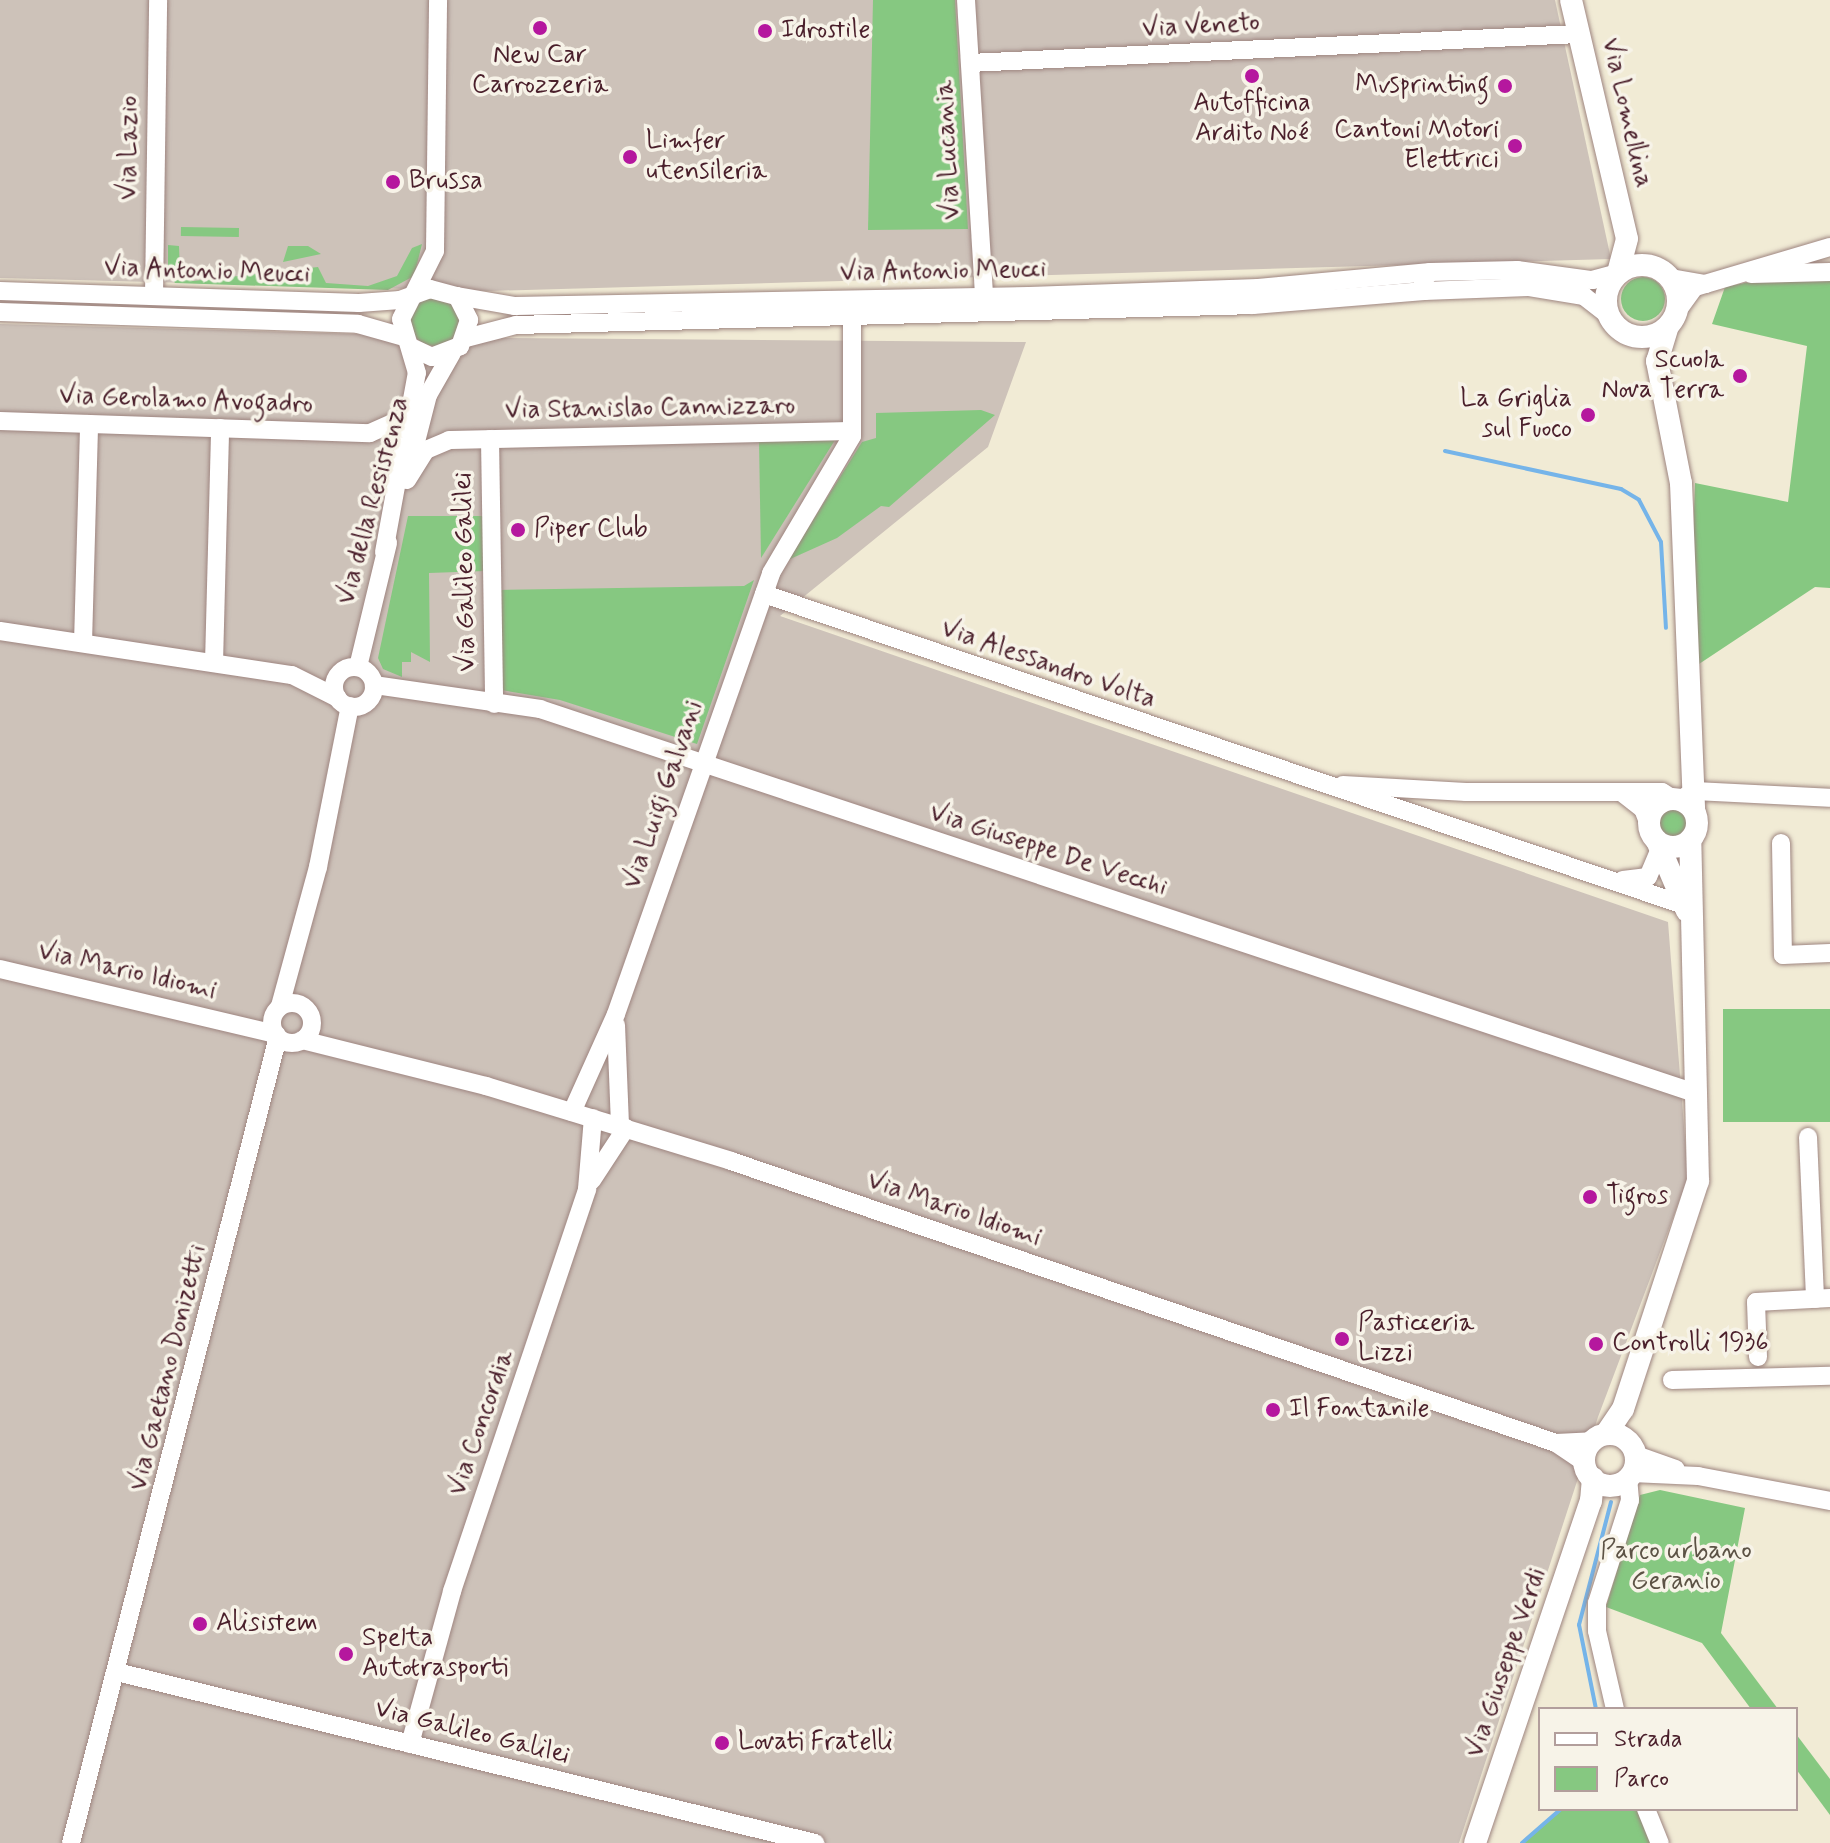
<!DOCTYPE html>
<meta charset="utf-8">
<style>
body{margin:0}
#map{position:relative;width:1830px;height:1843px;overflow:hidden;background:#f1ebd5;font-family:Mynerve,sans-serif}
div>[style]{position:absolute}
.industrial>*{inset:0;background:#cdc2b9}
.green>*{inset:0;background:#86c881;transform-origin:0 0}
.round{border-radius:50%}
.stream>*{height:4px;margin:-2px;padding:0 2px;transform-origin:2px;border-radius:2px;background:#75b4e9}
.roads{filter:drop-shadow(0 0 2px #9e8580) drop-shadow(0 0 2px #9e8580)}
.minor>*{height:18px;margin:-9px;padding:0 9px;transform-origin:9px;border-radius:9px;background:#fff}
.minor>.ring{margin:-9px;padding:0;box-sizing:content-box;background:none;border:18px solid #fff;border-radius:50%}
.major>*{height:22px;margin:-11px;padding:0 11px;transform-origin:11px;border-radius:11px;background:#fff}
.major>.ring{margin:-11px;padding:0;box-sizing:content-box;background:none;border:22px solid #fff;border-radius:50%}
.dots>*{width:22px;height:22px;translate:-50% -50%;box-sizing:border-box;border:4px solid #f7f3e8;border-radius:50%}
span{translate:-50% -50%;white-space:nowrap;text-align:center;line-height:1.15;-webkit-text-stroke:7px #f7f3e8;paint-order:stroke}
.street-label{font-size:26px;color:#4a1f2b}
.poi-label{font-size:26px;color:#4a1f2b}
.left{translate:0 -50%;text-align:left}
.right{translate:-100% -50%;text-align:right}
.park-label{font-size:26px;color:#5c5245}
.legend{position:absolute;left:1538px;top:1707px;width:260px;height:104px;box-sizing:border-box;background:#f7f3e8;border:2px solid #b29e9c;margin:0;padding:10px 14px;list-style:none;font-size:24px;color:#4a1f2b}
.legend li{display:flex;align-items:center;gap:16px;height:40px}
.legend b{width:40px;border:2px solid #b29e9c}
</style>
<div id="map">
<div class="industrial">
<i style="clip-path:polygon(0 0,1555px 0,1611px 259px,488px 291px,0 278px)"></i>
<i style="clip-path:polygon(0 324px,505px 338px,1026px 342px,988px 447px,780px 616px,1668px 922px,1688px 1178px,1598px 1417px,1459px 1843px,0 1843px)"></i>
</div>
<div class="green">
<i style="clip-path:polygon(873px 0,955px 0,968px 229px,868px 230px)"></i>
<i style="left:181px;top:227px;width:58px;height:9px;rotate:1deg"></i>
<i style="clip-path:polygon(422px 244px,414px 276px,388px 290px,175px 283px,168px 272px,168px 245px,179px 246px,180px 272px,193px 281px,318px 267px,326px 283px,368px 286px,397px 276px,412px 248px)"></i>
<i style="clip-path:polygon(288px 246px,308px 246px,321px 254px,283px 262px)"></i>
<i class="round" style="left:1621px;top:277px;width:44px;height:44px"></i>
<i style="clip-path:polygon(1830px 278px,1830px 588px,1815px 587px,1699px 664px,1692px 566px,1695px 483px,1788px 502px,1807px 346px,1712px 324px,1725px 287px,1754px 281px)"></i>
<i class="round" style="left:410px;top:296px;width:50px;height:50px"></i>
<i style="clip-path:polygon(981px 410px,995px 415px,889px 507px,881px 506px,837px 538px,788px 560px,862px 442px,876px 438px,876px 413px)"></i>
<i style="clip-path:polygon(835px 440px,761px 558px,759px 441px)"></i>
<i style="clip-path:polygon(408px 516px,483px 516px,485px 571px,429px 573px,430px 662px,411px 652px,411px 662px,402px 662px,402px 677px,383px 669px,378px 658px)"></i>
<i style="clip-path:polygon(754px 580px,697px 744px,560px 700px,501px 690px,499px 590px,744px 586px)"></i>
<i class="round" style="left:1660px;top:809px;width:28px;height:28px"></i>
<i style="left:1830px;top:1009px;width:113px;height:107px;rotate:90deg"></i>
<i style="clip-path:polygon(1660px 1490px,1745px 1508px,1721px 1633px,1778px 1709px,1751px 1709px,1702px 1643px,1606px 1607px,1640px 1495px)"></i>
<i style="clip-path:polygon(1796px 1734px,1830px 1779px,1830px 1815px,1796px 1769px)"></i>
<i style="clip-path:polygon(1561px 1809px,1639px 1809px,1652px 1843px,1522px 1843px)"></i>
</div>
<div class="stream">
<i style="left:1445px;top:451px;width:180px;rotate:12.2deg"></i>
<i style="left:1621px;top:489px;width:21px;rotate:31deg"></i>
<i style="left:1639px;top:500px;width:47px;rotate:62.4deg"></i>
<i style="left:1661px;top:542px;width:86px;rotate:86.7deg"></i>
<i style="left:1596px;top:1709px;width:86px;rotate:-101.4deg"></i>
<i style="left:1579px;top:1625px;width:127px;rotate:-75.4deg"></i>
<i style="left:1522px;top:1843px;width:52px;rotate:-41.1deg"></i>
</div>
<div class="roads">
<div class="minor">
<i style="left:966px;top:0;width:298px;rotate:86.5deg"></i>
<i style="left:970px;top:63px;width:610px;rotate:-2.73deg"></i>
<i style="left:1751px;top:274px;width:79px;rotate:-1.5deg"></i>
<i style="left:1671px;top:278px;width:35px;rotate:10deg"></i>
<i style="left:0;top:291px;width:359px;rotate:1.9deg"></i>
<i style="left:359px;top:303px;width:41px;rotate:-4.2deg"></i>
<i style="left:400px;top:300px;width:32px;rotate:-20deg"></i>
<i style="left:430px;top:289px;width:28px;rotate:15deg"></i>
<i style="left:457px;top:296px;width:27px;rotate:63deg"></i>
<i style="left:469px;top:320px;width:28px;rotate:109deg"></i>
<i style="left:460px;top:346px;width:30px;rotate:159deg"></i>
<i style="left:432px;top:357px;width:23px;rotate:-155deg"></i>
<i style="left:154px;top:296px;width:296px;rotate:-89.2deg"></i>
<i style="left:457px;top:296px;width:59px;rotate:9.8deg"></i>
<i style="left:515px;top:306px;width:514px;rotate:-1.11deg"></i>
<i style="left:1029px;top:296px;width:229px;rotate:-2deg"></i>
<i style="left:1258px;top:288px;width:173px;rotate:-5.3deg"></i>
<i style="left:1678px;top:310px;width:29px;rotate:-54deg"></i>
<i style="left:1695px;top:287px;width:141px;rotate:-16.5deg"></i>
<i style="left:0;top:312px;width:358px;rotate:1.9deg"></i>
<i style="left:358px;top:324px;width:48px;rotate:15.8deg"></i>
<i style="left:1608px;top:315px;width:31px;rotate:-142deg"></i>
<i style="left:1584px;top:296px;width:57px;rotate:-170.9deg"></i>
<i style="left:1528px;top:287px;width:104px;rotate:177.8deg"></i>
<i style="left:1424px;top:291px;width:10px;rotate:-96deg"></i>
<i style="left:1423px;top:281px;width:11px;rotate:-52deg"></i>
<i style="left:1430px;top:272px;width:87px;rotate:-1.3deg"></i>
<i style="left:1517px;top:270px;width:76px;rotate:7.6deg"></i>
<i style="left:1592px;top:280px;width:27px;rotate:-15deg"></i>
<i style="left:466px;top:338px;width:52px;rotate:-14.6deg"></i>
<i style="left:516px;top:325px;width:737px;rotate:-1.55deg"></i>
<i style="left:1253px;top:305px;width:172px;rotate:-4.7deg"></i>
<i style="left:0;top:421px;width:370px;rotate:1.9deg"></i>
<i style="left:370px;top:433px;width:42px;rotate:-24.1deg"></i>
<i style="left:490px;top:439px;width:265px;rotate:89.1deg"></i>
<i style="left:410px;top:465px;width:72px;rotate:-75.6deg"></i>
<i style="left:428px;top:395px;width:48px;rotate:-60.3deg"></i>
<i style="left:407px;top:480px;width:36px;rotate:-58deg"></i>
<i style="left:426px;top:450px;width:25px;rotate:-23deg"></i>
<i style="left:449px;top:440px;width:403px;rotate:-1.3deg"></i>
<i style="left:384px;top:552px;width:182px;rotate:-79.6deg"></i>
<i style="left:417px;top:373px;width:56px;rotate:-106.5deg"></i>
<i style="left:401px;top:319px;width:76px;rotate:-63.4deg"></i>
<i style="left:435px;top:251px;width:251px;rotate:-89.3deg"></i>
<i style="left:764px;top:594px;width:971px;rotate:18.68deg"></i>
<i style="left:0;top:631px;width:295px;rotate:8.6deg"></i>
<i style="left:292px;top:675px;width:51px;rotate:26.6deg"></i>
<i style="left:83px;top:643px;width:219px;rotate:-88.4deg"></i>
<i style="left:214px;top:663px;width:235px;rotate:-88.5deg"></i>
<i style="left:358px;top:667px;width:128px;rotate:-76.4deg"></i>
<i class="ring" style="left:334px;top:667px;width:22px;height:22px"></i>
<i style="left:374px;top:685px;width:168px;rotate:8.2deg"></i>
<i style="left:540px;top:709px;width:1220px;rotate:18.39deg"></i>
<i style="left:1343px;top:785px;width:123px;rotate:3.3deg"></i>
<i style="left:1466px;top:792px;width:196px"></i>
<i style="left:1662px;top:792px;width:13px;rotate:32deg"></i>
<i style="left:1621px;top:792px;width:28px;rotate:38deg"></i>
<i style="left:1643px;top:809px;width:17px;rotate:69deg"></i>
<i style="left:1683px;top:798px;width:13px;rotate:-32deg"></i>
<i style="left:1694px;top:791px;width:136px;rotate:2.9deg"></i>
<i style="left:1781px;top:843px;width:112px;rotate:89deg"></i>
<i style="left:1783px;top:955px;width:47px;rotate:-2.4deg"></i>
<i style="left:1623px;top:880px;width:25px;rotate:-7deg"></i>
<i style="left:1648px;top:877px;width:30px;rotate:-67deg"></i>
<i style="left:0;top:969px;width:284px;rotate:13.3deg"></i>
<i class="ring" style="left:272px;top:1003px;width:22px;height:22px"></i>
<i style="left:280px;top:1006px;width:144px;rotate:-74.7deg"></i>
<i style="left:318px;top:867px;width:164px;rotate:-78.8deg"></i>
<i style="left:616px;top:1025px;width:101px;rotate:87.7deg"></i>
<i style="left:302px;top:1040px;width:190px;rotate:14deg"></i>
<i style="left:486px;top:1086px;width:256px;rotate:17deg"></i>
<i style="left:731px;top:1161px;width:872px;rotate:18.87deg"></i>
<i style="left:1556px;top:1443px;width:34px;rotate:34deg"></i>
<i style="left:572px;top:1112px;width:107px;rotate:-65.8deg"></i>
<i style="left:616px;top:1014px;width:467px;rotate:-70.6deg"></i>
<i style="left:771px;top:573px;width:159px;rotate:-59.4deg"></i>
<i style="left:852px;top:436px;width:118px;rotate:-90deg"></i>
<i style="left:1808px;top:1137px;width:162px;rotate:87.5deg"></i>
<i style="left:592px;top:1180px;width:62px;rotate:-56.8deg"></i>
<i style="left:1758px;top:1357px;width:55px;rotate:-92.1deg"></i>
<i style="left:1756px;top:1302px;width:74px;rotate:-3.1deg"></i>
<i style="left:1672px;top:1380px;width:158px;rotate:-1.5deg"></i>
<i style="left:1556px;top:1443px;width:36px;rotate:-3deg"></i>
<i style="left:1636px;top:1455px;width:42px;rotate:19.3deg"></i>
<i style="left:1632px;top:1473px;width:66px;rotate:2.6deg"></i>
<i style="left:1698px;top:1476px;width:134px;rotate:10.7deg"></i>
<i style="left:117px;top:1672px;width:719px;rotate:13.77deg"></i>
<i style="left:1615px;top:1709px;width:80px;rotate:-103deg"></i>
<i style="left:1597px;top:1631px;width:28px;rotate:-90deg"></i>
<i style="left:1597px;top:1603px;width:108px;rotate:-72.2deg"></i>
<i style="left:1630px;top:1500px;width:22px;rotate:-95deg"></i>
<i style="left:410px;top:1744px;width:159px;rotate:-74.6deg"></i>
<i style="left:452px;top:1591px;width:424px;rotate:-71.4deg"></i>
<i style="left:587px;top:1189px;width:71px;rotate:-85.2deg"></i>
<i style="left:1646px;top:1809px;width:37px;rotate:68deg"></i>
<i style="left:71px;top:1843px;width:832px;rotate:-75.6deg"></i>
</div>
<div class="major">
<i style="left:1571px;top:0;width:245px;rotate:76.8deg"></i>
<i style="left:1627px;top:239px;width:35px;rotate:105deg"></i>
<i class="ring" style="left:1606px;top:265px;width:50px;height:50px"></i>
<i style="left:1667px;top:329px;width:34px;rotate:107deg"></i>
<i style="left:1657px;top:361px;width:124px;rotate:78.9deg"></i>
<i style="left:1681px;top:483px;width:328px;rotate:87.7deg"></i>
<i class="ring" style="left:1649px;top:799px;width:26px;height:26px"></i>
<i style="left:1657px;top:841px;width:76px;rotate:66.8deg"></i>
<i style="left:1606px;top:1434px;width:30px;rotate:-56deg"></i>
<i style="left:1623px;top:1409px;width:240px;rotate:-71.8deg"></i>
<i style="left:1698px;top:1181px;width:341px;rotate:-91.3deg"></i>
<i class="ring" style="left:1584px;top:1434px;width:30px;height:30px"></i>
<i style="left:1475px;top:1843px;width:361px;rotate:-71.3deg"></i>
<i style="left:1591px;top:1501px;width:23px;rotate:-85deg"></i>
</div>
</div>
<div class="dots">
<i style="left:540px;top:28px;background:#b5179e"></i>
<i style="left:765px;top:31px;background:#b5179e"></i>
<i style="left:1252px;top:76px;background:#b5179e"></i>
<i style="left:1505px;top:86px;background:#b5179e"></i>
<i style="left:1515px;top:146px;background:#b5179e"></i>
<i style="left:630px;top:157px;background:#b5179e"></i>
<i style="left:393px;top:182px;background:#b5179e"></i>
<i style="left:1740px;top:376px;background:#b5179e"></i>
<i style="left:1588px;top:415px;background:#b5179e"></i>
<i style="left:518px;top:530px;background:#b5179e"></i>
<i style="left:1590px;top:1197px;background:#b5179e"></i>
<i style="left:1342px;top:1339px;background:#b5179e"></i>
<i style="left:1596px;top:1344px;background:#b5179e"></i>
<i style="left:1273px;top:1410px;background:#b5179e"></i>
<i style="left:200px;top:1624px;background:#b5179e"></i>
<i style="left:346px;top:1654px;background:#b5179e"></i>
<i style="left:722px;top:1743px;background:#b5179e"></i>
</div>
<div class="street-label">
<span style="left:1201px;top:27px;rotate:-3deg">Via Veneto</span>
<span style="left:1626px;top:113px;rotate:77deg">Via Lomellina</span>
<span style="left:130px;top:148px;rotate:-89deg">Via Lazio</span>
<span style="left:949px;top:150px;rotate:-93deg">Via Lucania</span>
<span style="left:207px;top:272px;rotate:2deg">Via Antonio Meucci</span>
<span style="left:943px;top:272px;rotate:-1deg">Via Antonio Meucci</span>
<span style="left:186px;top:401px;rotate:2deg">Via Gerolamo Avogadro</span>
<span style="left:650px;top:409px;rotate:-1deg">Via Stanislao Cannizzaro</span>
<span style="left:374px;top:501px;rotate:-75deg">Via della Resistenza</span>
<span style="left:466px;top:572px;rotate:-91deg">Via Galileo Galilei</span>
<span style="left:1048px;top:665px;rotate:19deg">Via Alessandro Volta</span>
<span style="left:664px;top:795px;rotate:-71deg">Via Luigi Galvani</span>
<span style="left:1048px;top:851px;rotate:18deg">Via Giuseppe De Vecchi</span>
<span style="left:127px;top:972px;rotate:13deg">Via Mario Idiomi</span>
<span style="left:954px;top:1210px;rotate:19deg">Via Mario Idiomi</span>
<span style="left:169px;top:1368px;rotate:-76deg">Via Gaetano Donizetti</span>
<span style="left:482px;top:1423px;rotate:-71deg">Via Concordia</span>
<span style="left:1507px;top:1663px;rotate:-71deg">Via Giuseppe Verdi</span>
<span style="left:472px;top:1733px;rotate:14deg">Via Galileo Galilei</span>
</div>
<div class="poi-label">
<span class="left" style="left:781px;top:31px">Idrostile</span>
<span style="left:540px;top:71px">New Car<br>Carrozzeria</span>
<span class="right" style="left:1489px;top:86px">Mvsprinting</span>
<span style="left:1252px;top:119px">Autofficina<br>Ardito Noé</span>
<span class="right" style="left:1499px;top:146px">Cantoni Motori<br>Elettrici</span>
<span class="left" style="left:646px;top:157px">Limfer<br>utensileria</span>
<span class="left" style="left:409px;top:182px">Brussa</span>
<span class="right" style="left:1724px;top:376px">Scuola<br>Nova Terra</span>
<span class="right" style="left:1572px;top:415px">La Griglia<br>sul Fuoco</span>
<span class="left" style="left:534px;top:530px">Piper Club</span>
<span class="left" style="left:1606px;top:1197px">Tigros</span>
<span class="left" style="left:1358px;top:1339px">Pasticceria<br>Lizzi</span>
<span class="left" style="left:1612px;top:1344px">Controlli 1936</span>
<span class="left" style="left:1289px;top:1410px">Il Fontanile</span>
<span class="left" style="left:216px;top:1624px">Alisistem</span>
<span class="left" style="left:362px;top:1654px">Spelta<br>Autotrasporti</span>
<span class="left" style="left:738px;top:1743px">Lovati Fratelli</span>
</div>
<div class="park-label">
<span style="left:1676px;top:1567px">Parco urbano<br>Geranio</span>
</div>
<ul class="legend">
<li><b style="height:10px;background:#fff"></b>Strada</li>
<li><b style="height:22px;background:#86c881"></b>Parco</li>
</ul>
</div>
